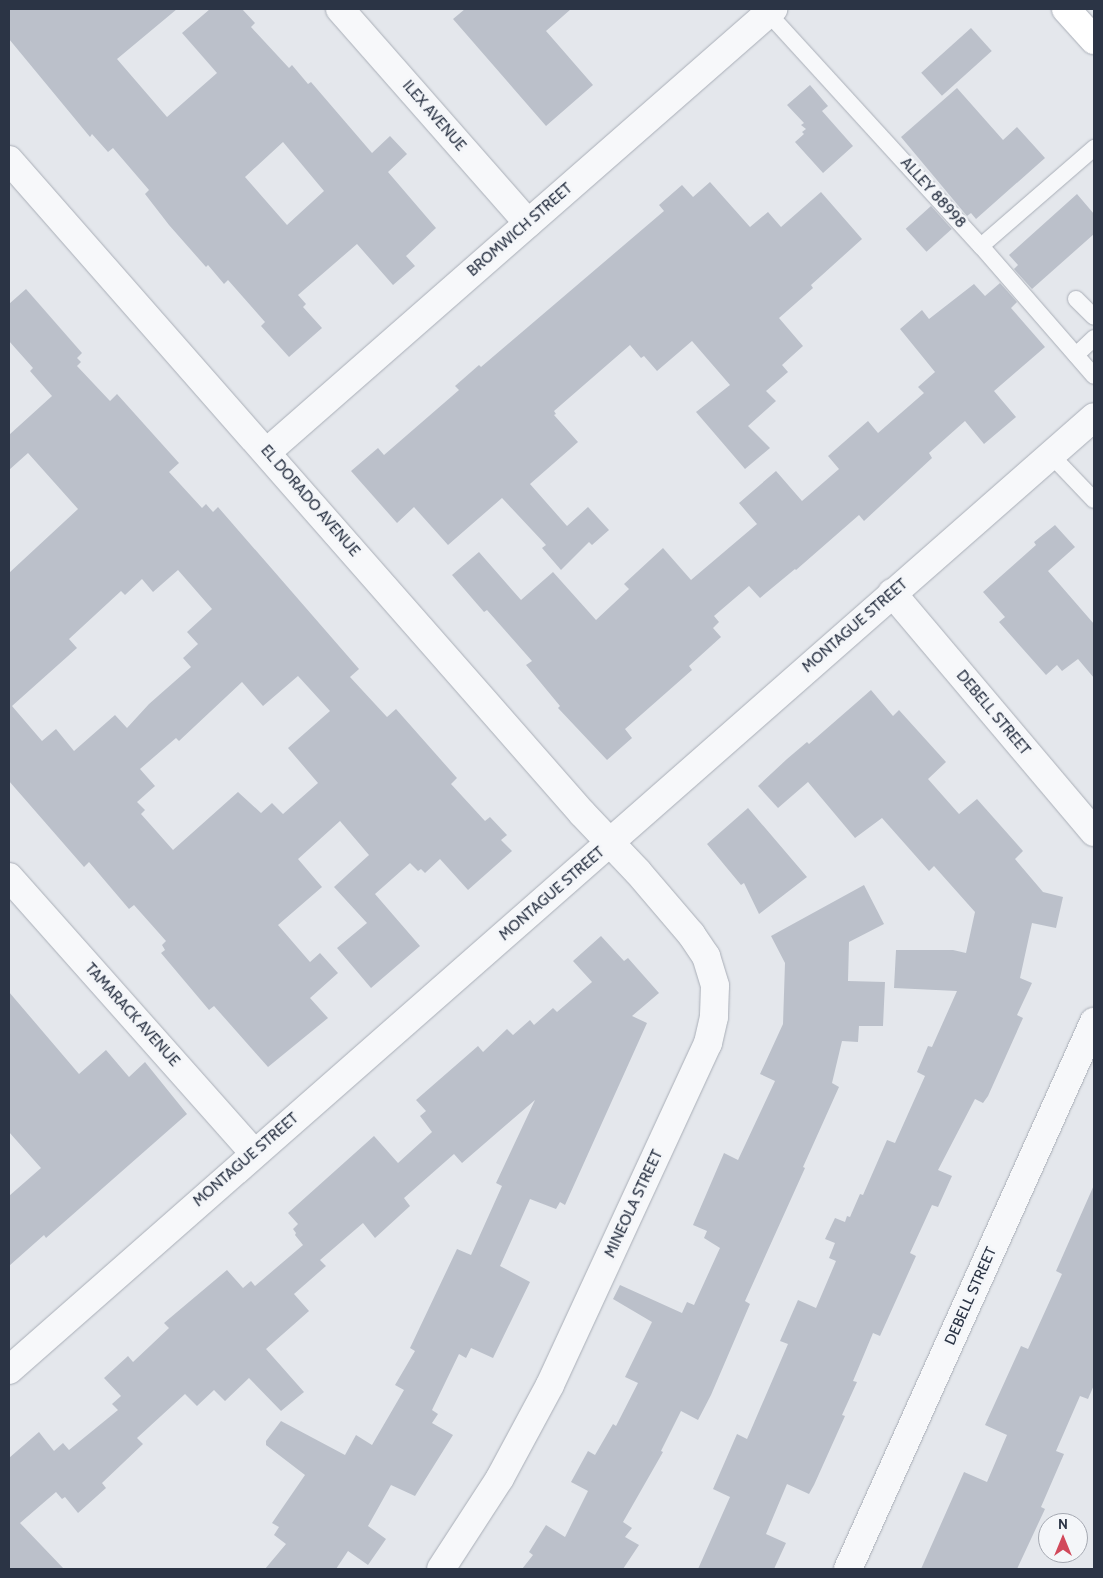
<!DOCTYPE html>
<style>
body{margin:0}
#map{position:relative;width:1103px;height:1578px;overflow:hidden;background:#e4e7ec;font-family:Cabin,sans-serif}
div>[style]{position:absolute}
.building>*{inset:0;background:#bbc0ca;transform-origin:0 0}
.roads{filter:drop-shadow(0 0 1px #a9aeb7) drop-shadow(0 0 1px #a9aeb7)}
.service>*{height:16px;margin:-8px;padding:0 8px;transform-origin:8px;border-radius:8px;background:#f7f8fa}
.minor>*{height:28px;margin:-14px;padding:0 14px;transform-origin:14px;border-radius:14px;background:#f7f8fa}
.primary>*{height:28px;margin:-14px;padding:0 14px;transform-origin:14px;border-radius:14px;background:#fff}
span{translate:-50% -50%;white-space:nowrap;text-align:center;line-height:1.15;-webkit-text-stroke:5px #f4f6f9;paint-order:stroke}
.street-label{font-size:15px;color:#2b3445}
.frame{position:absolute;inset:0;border:10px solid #2b3445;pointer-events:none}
.north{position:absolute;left:1038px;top:1513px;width:50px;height:50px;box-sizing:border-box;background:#f4f6f9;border:1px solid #a4a8b1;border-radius:50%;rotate:0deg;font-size:14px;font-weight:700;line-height:20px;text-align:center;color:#2b3445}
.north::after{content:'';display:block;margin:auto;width:18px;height:22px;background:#d1495b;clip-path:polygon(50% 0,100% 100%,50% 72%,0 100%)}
</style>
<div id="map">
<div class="building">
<i style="clip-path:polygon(evenodd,9px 9px,177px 9px,117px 59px,167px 117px,217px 73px,182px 33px,210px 9px,242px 9px,255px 23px,251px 27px,289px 68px,292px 65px,308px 84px,311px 82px,372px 153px,390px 136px,407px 154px,388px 172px,436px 228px,406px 256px,415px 266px,393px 285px,357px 244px,298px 295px,306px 304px,303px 307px,322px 328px,289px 357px,261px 326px,265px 322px,228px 280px,224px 284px,208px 265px,206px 267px,169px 225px,145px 194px,149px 190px,113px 148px,108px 152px,92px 134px,90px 137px,9px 39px,9px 9px,283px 142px,324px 191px,287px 225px,245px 177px,283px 142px)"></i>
<i style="clip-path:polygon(465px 9px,571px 9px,546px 31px,593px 85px,546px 126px,453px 19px)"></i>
<i style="left:971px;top:28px;width:31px;height:67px;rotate:48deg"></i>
<i style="clip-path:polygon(810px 85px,828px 106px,822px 111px,853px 146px,823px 173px,795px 142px,804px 134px,802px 132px,806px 129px,801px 125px,804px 123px,787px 105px)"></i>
<i style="clip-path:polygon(957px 88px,1003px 140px,1017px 127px,1045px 158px,976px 219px,971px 213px,967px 216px,901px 137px)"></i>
<i style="clip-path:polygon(710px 182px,750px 227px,768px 212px,781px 227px,821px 192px,862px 239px,811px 285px,813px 288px,779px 318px,803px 346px,782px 365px,788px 372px,766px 391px,776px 401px,748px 426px,770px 448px,745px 469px,696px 412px,730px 385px,692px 341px,657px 371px,644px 356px,641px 358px,630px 345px,554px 411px,556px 414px,554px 415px,578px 442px,530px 484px,567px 526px,588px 507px,609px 530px,592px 545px,589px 542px,561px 570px,542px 548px,546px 545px,502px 498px,448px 545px,414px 507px,397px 523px,351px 471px,378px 448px,384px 455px,459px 390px,455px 386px,479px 365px,481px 367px,664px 211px,659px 205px,682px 185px,693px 197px)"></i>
<i style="clip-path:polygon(1077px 194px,1094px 214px,1094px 234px,1032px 289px,1014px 269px,1018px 265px,1009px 255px)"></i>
<i style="left:931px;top:206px;width:31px;height:34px;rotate:48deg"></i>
<i style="clip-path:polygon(1000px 283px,1017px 302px,1011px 308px,1045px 347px,994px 391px,1016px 417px,984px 444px,965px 421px,929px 453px,932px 458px,864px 521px,859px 515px,796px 570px,795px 569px,760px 598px,749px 586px,714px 616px,719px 622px,713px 628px,721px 637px,689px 666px,692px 670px,625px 729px,632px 738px,607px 760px,558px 708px,560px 706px,526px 665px,532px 661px,487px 610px,484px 612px,452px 575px,479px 552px,521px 600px,553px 572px,596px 620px,629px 589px,624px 584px,663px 548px,691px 580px,757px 524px,739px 503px,776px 471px,802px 501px,839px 469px,828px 456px,868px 421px,878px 433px,924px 393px,918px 387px,935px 372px,900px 329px,922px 310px,929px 319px,974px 284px,985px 296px)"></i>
<i style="clip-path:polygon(evenodd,26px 289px,82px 353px,77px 358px,81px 362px,77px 366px,110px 401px,117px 394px,179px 463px,169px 472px,202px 508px,206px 504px,213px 512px,218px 507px,359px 669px,350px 677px,387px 717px,396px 709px,457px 778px,451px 784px,485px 821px,490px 817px,507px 835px,501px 840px,512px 851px,468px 890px,440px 859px,425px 873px,421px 869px,418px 871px,410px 863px,375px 894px,420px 946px,371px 988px,337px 948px,367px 923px,334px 887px,369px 855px,340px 821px,298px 859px,322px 887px,278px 925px,310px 962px,320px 953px,338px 973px,310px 998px,328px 1018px,268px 1067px,214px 1006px,209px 1010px,161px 953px,165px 950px,162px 945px,166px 941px,134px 905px,129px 909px,89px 862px,84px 867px,9px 781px,9px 573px,78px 509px,28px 453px,9px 470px,9px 435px,52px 396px,30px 371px,33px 368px,9px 341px,9px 304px,26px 289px,178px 570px,212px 609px,187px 632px,198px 644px,183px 658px,191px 667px,149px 704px,127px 728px,115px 715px,74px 751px,56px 729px,42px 741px,12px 706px,77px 648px,69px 639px,121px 591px,125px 595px,142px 579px,153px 592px,178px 570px,26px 289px,298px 676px,330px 711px,288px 748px,318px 783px,283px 814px,272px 803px,261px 813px,238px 792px,173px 850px,141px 814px,145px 810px,137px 802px,155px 786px,140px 769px,176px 738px,179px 741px,242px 682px,263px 706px,298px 676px)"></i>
<i style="clip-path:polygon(1055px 525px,1075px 547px,1048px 571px,1094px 624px,1094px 678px,1078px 659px,1062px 671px,1057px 665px,1046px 675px,999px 622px,1005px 617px,983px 592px,1036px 545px,1034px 542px)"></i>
<i style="clip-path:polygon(871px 690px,893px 716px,899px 710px,946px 762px,928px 779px,959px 814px,977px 799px,1023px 851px,1015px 859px,1043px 892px,1063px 897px,1056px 928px,1032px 923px,1020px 978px,1032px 983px,1017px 1015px,1023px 1018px,988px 1096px,983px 1103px,975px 1099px,938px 1170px,952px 1176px,938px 1207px,932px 1205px,910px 1253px,916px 1256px,880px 1336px,873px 1333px,853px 1381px,857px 1382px,842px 1415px,845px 1416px,814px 1485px,809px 1494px,787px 1484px,766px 1534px,786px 1543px,774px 1569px,698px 1569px,730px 1497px,713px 1489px,737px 1434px,747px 1439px,788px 1344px,780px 1341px,798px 1300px,816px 1308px,836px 1261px,829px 1258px,835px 1243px,825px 1239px,835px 1218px,845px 1222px,847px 1216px,850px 1217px,860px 1194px,863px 1195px,887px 1140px,895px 1143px,925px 1076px,917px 1072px,928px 1046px,932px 1047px,957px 991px,894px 988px,896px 950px,953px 950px,966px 953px,975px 912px,934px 866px,929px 871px,882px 818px,855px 838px,808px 782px,778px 808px,758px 786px,787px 759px,807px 742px,809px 744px)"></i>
<i style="clip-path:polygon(748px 808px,807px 877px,759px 914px,744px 883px,741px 885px,707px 844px)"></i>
<i style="clip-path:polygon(864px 885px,884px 924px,849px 942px,848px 981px,885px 982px,883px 1026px,859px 1026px,858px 1042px,842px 1041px,832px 1083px,839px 1087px,803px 1167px,805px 1168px,745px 1301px,750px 1304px,711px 1395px,698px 1420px,681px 1411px,661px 1451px,663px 1452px,623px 1522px,632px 1528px,625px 1537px,639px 1545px,623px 1569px,522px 1569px,533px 1555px,529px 1552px,546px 1525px,565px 1537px,588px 1491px,571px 1482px,588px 1451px,595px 1455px,613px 1424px,616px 1426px,638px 1383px,625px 1377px,652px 1322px,613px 1299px,620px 1285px,682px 1313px,687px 1302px,694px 1305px,720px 1248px,704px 1238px,707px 1231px,693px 1225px,724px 1153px,738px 1160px,775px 1081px,760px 1074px,783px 1024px,785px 963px,771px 936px)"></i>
<i style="clip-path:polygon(601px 936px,624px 961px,628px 958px,659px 993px,632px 1016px,647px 1023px,565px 1205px,560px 1202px,556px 1209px,530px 1199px,500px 1266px,530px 1282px,493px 1358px,471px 1348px,466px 1358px,459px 1354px,432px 1410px,438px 1414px,432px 1423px,453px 1435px,415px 1496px,391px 1485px,368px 1526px,386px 1539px,368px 1565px,348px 1551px,336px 1569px,265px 1569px,286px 1544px,274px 1535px,279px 1527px,272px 1523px,305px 1475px,266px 1445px,266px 1441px,281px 1421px,345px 1455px,356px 1435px,372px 1445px,404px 1390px,395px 1385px,415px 1351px,410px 1348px,457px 1249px,471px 1255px,502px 1186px,496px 1183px,535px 1100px,462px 1163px,454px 1154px,404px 1198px,410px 1206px,375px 1238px,363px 1223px,320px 1260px,326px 1266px,294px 1294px,309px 1311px,266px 1349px,304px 1392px,281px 1411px,249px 1378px,225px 1401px,214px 1390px,197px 1406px,185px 1394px,137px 1438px,143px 1444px,102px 1483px,106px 1488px,78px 1513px,65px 1497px,62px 1499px,56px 1492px,20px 1523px,64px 1569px,9px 1569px,9px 1458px,39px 1432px,54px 1451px,63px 1443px,69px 1450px,118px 1410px,112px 1404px,121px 1396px,104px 1378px,128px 1356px,133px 1362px,169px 1328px,164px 1323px,227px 1270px,243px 1288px,251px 1281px,255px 1286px,303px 1245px,295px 1235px,296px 1233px,293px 1229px,298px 1224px,288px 1213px,374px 1136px,398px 1163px,432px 1132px,420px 1116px,426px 1111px,416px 1100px,478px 1046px,483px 1052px,507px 1029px,513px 1035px,530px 1020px,534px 1025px,553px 1008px,557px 1012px,592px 982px,573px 961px)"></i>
<i style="clip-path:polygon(9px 992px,79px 1074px,106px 1050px,129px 1077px,145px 1062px,187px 1114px,46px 1238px,44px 1235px,9px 1266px,9px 1196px,41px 1168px,9px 1132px)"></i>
<i style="clip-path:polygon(1094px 1185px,1094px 1385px,1088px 1399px,1080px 1396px,1056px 1451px,1064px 1454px,1041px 1507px,1045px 1509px,1017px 1569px,921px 1569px,964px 1472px,987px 1482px,1007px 1435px,985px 1425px,1021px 1346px,1028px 1349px,1062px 1274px,1056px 1271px)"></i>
</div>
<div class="roads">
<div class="service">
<i style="left:768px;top:13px;width:316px;rotate:47.6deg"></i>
<i style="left:981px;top:246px;width:172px;rotate:49deg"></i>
<i style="left:981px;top:246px;width:150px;rotate:-40.9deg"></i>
<i style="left:1076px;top:299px;width:25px;rotate:45deg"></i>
<i style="left:1076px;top:355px;width:25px;rotate:-43deg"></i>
<i style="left:1051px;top:455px;width:62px;rotate:46.3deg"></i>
</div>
<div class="minor">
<i style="left:340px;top:9px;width:285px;rotate:48.7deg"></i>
<i style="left:9px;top:160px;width:869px;rotate:48.73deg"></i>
<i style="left:582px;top:813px;width:81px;rotate:46.5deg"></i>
<i style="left:638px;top:872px;width:82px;rotate:49.5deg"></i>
<i style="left:691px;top:934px;width:27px;rotate:56deg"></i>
<i style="left:706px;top:956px;width:31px;rotate:73deg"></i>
<i style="left:715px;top:986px;width:31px;rotate:92deg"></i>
<i style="left:714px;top:1017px;width:27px;rotate:103deg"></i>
<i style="left:708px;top:1043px;width:377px;rotate:114.8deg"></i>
<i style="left:550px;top:1385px;width:106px;rotate:118.3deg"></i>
<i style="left:500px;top:1478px;width:108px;rotate:123deg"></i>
<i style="left:267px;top:452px;width:673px;rotate:-41.2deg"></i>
<i style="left:892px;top:593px;width:313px;rotate:49.8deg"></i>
<i style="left:9px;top:877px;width:369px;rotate:48.4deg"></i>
<i style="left:9px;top:1370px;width:1444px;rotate:-41.29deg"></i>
<i style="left:848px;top:1569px;width:600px;rotate:-65.79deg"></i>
</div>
<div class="primary">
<i style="left:1066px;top:9px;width:42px;rotate:47.9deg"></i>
</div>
</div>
<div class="street-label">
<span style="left:434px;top:116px;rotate:49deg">ILEX AVENUE</span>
<span style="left:933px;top:193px;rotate:48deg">ALLEY 88998</span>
<span style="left:520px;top:230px;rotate:-41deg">BROMWICH STREET</span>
<span style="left:310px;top:501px;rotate:49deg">EL DORADO AVENUE</span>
<span style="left:855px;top:626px;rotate:-41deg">MONTAGUE STREET</span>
<span style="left:993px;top:713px;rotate:50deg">DEBELL STREET</span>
<span style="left:552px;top:894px;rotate:-41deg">MONTAGUE STREET</span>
<span style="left:132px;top:1015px;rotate:48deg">TAMARACK AVENUE</span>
<span style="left:246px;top:1160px;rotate:-41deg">MONTAGUE STREET</span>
<span style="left:634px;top:1204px;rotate:-65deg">MINEOLA STREET</span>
<span style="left:971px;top:1296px;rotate:-66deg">DEBELL STREET</span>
</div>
<div class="frame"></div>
<div class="north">N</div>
</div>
